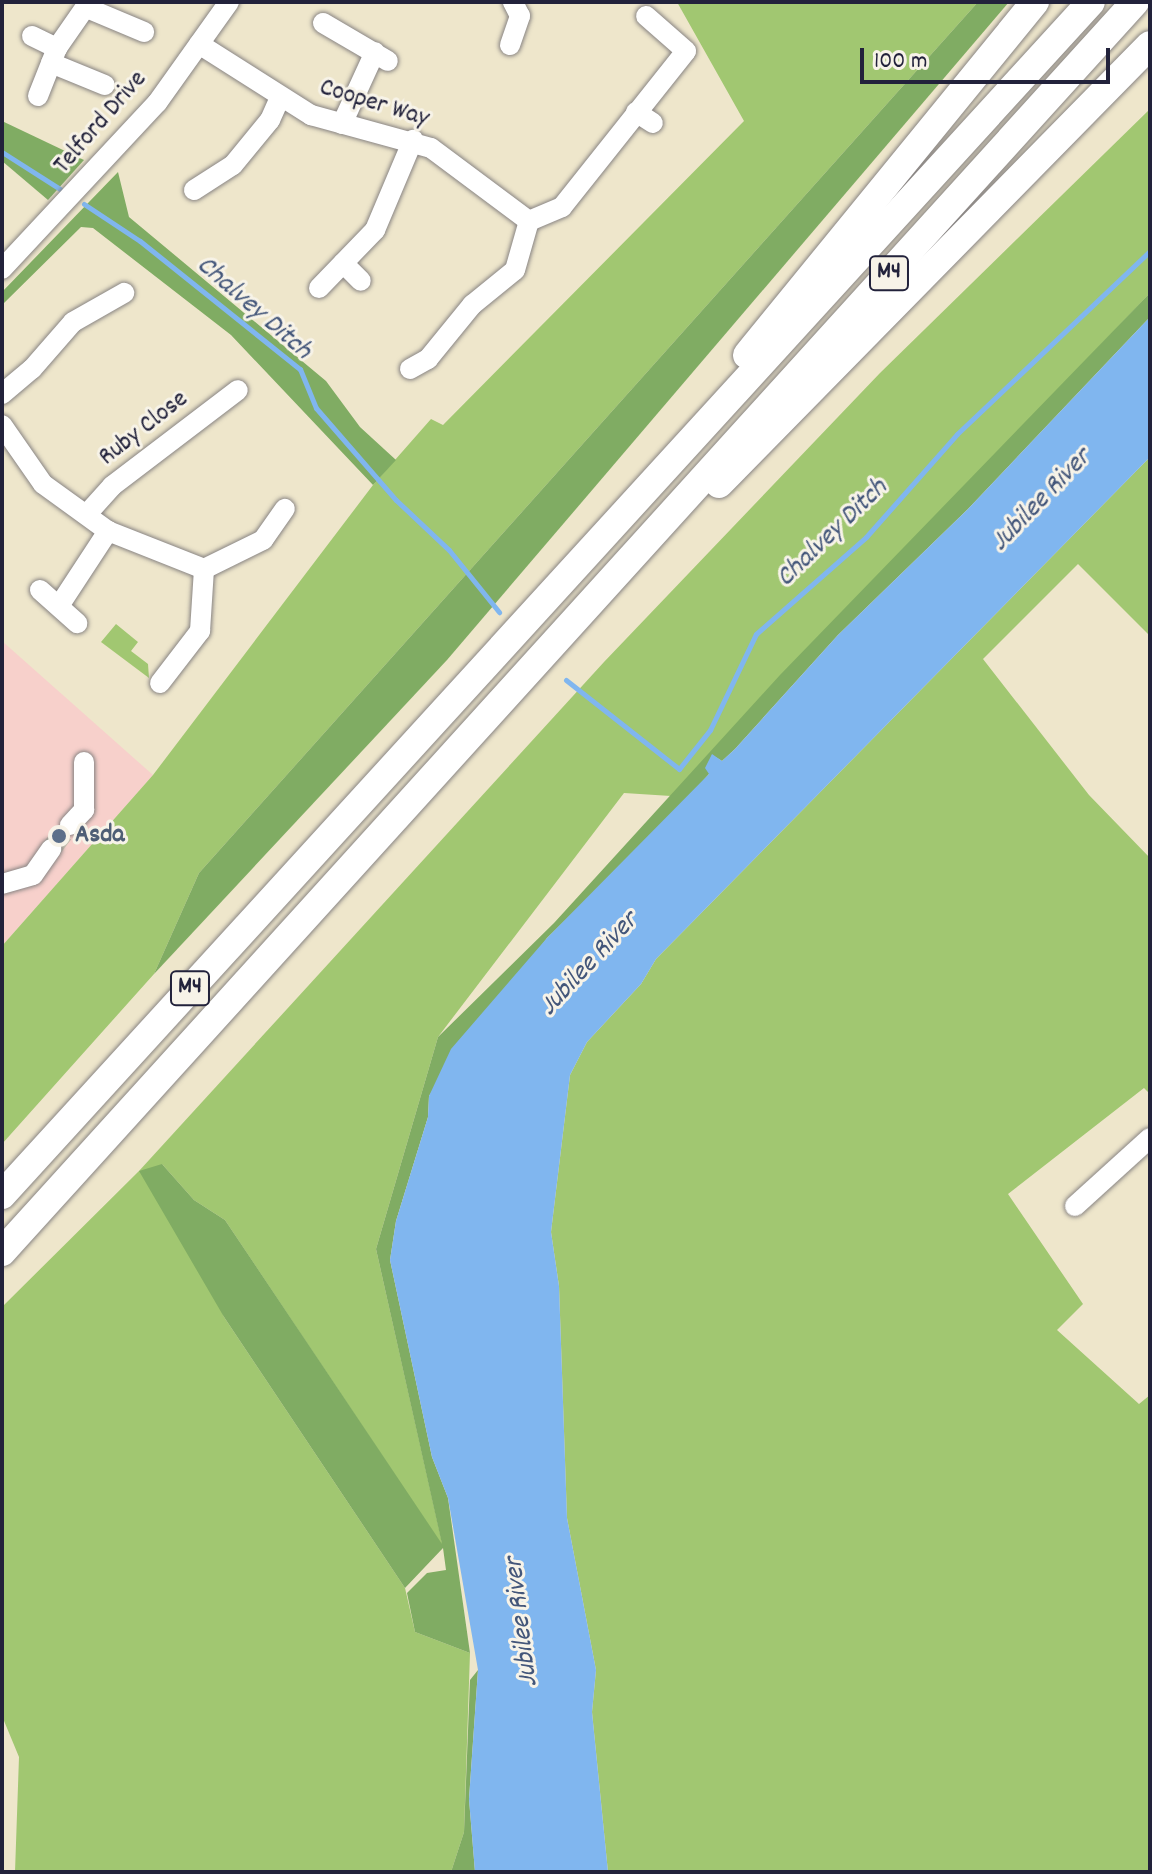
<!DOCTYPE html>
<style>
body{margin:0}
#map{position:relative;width:1152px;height:1874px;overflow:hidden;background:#eee6cb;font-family:Dekko,sans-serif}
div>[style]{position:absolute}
.built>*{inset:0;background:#f7d0cb}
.green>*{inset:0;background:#a1c771}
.forest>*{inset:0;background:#80ac63}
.water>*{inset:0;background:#80b6ef}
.stream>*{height:5px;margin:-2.5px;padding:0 2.5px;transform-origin:2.5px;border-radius:2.5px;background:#80b6ef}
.minor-tunnel>*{height:20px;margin-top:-10px;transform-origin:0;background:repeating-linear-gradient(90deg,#c5bfae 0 20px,transparent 0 30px)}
.roads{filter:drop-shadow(0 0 2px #888483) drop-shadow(0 0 2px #888483)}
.minor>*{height:20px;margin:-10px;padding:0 10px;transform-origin:10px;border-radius:10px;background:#fff}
.highway>*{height:28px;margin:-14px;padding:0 14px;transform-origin:14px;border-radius:14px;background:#fff}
.dots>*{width:22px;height:22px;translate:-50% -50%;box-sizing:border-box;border:4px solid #f7f3e8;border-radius:50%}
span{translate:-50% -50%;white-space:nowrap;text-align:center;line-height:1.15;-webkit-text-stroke:6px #f7f3e8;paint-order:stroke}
.shield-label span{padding:2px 6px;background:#f7f3e8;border:2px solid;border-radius:6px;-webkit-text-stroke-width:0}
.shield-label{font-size:24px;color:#22223b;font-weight:700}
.street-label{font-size:26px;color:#22223b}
.service-label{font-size:26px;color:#4e5e75;font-weight:700}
.left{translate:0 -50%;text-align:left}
.water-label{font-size:28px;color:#43567a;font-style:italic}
.frame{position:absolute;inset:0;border:4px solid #22223b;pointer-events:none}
.scale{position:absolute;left:860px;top:48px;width:250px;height:36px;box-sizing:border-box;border:4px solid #22223b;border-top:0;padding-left:10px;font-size:24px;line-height:28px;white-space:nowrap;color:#22223b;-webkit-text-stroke:6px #f7f3e8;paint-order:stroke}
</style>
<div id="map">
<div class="built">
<i style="clip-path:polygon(2px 641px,153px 775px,2px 946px)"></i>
</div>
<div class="green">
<i style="clip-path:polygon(677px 2px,978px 2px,199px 873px,154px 974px,2px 1144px,2px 946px,153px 775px,373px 485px,431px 419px,443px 425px,744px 121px)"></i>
<i style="clip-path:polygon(1150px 109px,1150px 293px,671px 796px,624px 793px,438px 1037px,376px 1249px,443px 1547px,225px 1220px,194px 1200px,162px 1164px,224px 1317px,405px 1588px,415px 1632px,470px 1653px,464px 1832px,451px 1872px,15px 1872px,19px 1757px,2px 1716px,2px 1307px,139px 1171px,604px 662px,880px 373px)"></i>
<i style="clip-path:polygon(1150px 457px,1150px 636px,1078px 564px,983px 659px,1089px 795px,1150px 858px,1150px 1094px,1144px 1088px,1008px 1194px,1083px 1304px,1057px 1330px,1139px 1404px,1150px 1395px,1150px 1872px,608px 1872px,592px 1712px,596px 1670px,567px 1518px,559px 1286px,551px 1232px,570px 1075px,587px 1042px,641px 984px,656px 959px)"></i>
<i style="clip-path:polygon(116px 624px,138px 642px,131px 651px,148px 664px,149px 678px,101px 642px)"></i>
</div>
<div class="forest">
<i style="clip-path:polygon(978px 2px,1009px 2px,447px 660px,154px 974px,199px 873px)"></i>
<i style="clip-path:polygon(2px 121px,84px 160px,48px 200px,2px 161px)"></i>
<i style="clip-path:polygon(118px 172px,129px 217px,326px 381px,360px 427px,396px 460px,373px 485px,231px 335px,93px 228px,81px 227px,2px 305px,2px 292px)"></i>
<i style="clip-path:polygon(1150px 293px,1150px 317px,968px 509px,838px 635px,735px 749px,722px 761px,712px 755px,709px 774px,669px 819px,547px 938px,429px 1096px,428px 1117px,396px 1221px,390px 1260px,432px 1457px,448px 1498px,470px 1653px,415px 1632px,407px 1593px,427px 1573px,446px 1570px,443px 1548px,405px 1588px,224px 1317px,139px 1171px,162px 1164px,194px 1200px,225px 1220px,442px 1544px,376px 1249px,438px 1037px,554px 923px,780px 675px)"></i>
<i style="clip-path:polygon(478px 1670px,469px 1799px,475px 1872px,451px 1872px,464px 1832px,470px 1680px)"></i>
</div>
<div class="water">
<i style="clip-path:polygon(1150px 317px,1150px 457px,656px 959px,641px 984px,587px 1042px,570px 1075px,551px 1232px,559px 1286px,567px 1518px,596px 1670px,592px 1712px,608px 1872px,475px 1872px,469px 1799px,478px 1670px,448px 1498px,432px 1457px,390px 1260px,396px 1221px,428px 1117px,429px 1096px,451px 1049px,547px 938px,709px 774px,705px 768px,712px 754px,722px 761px,735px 749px,838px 635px,968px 509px)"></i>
</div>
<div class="stream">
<i style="left:2px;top:152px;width:69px;rotate:32.5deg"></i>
<i style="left:84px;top:204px;width:67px;rotate:33.5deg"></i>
<i style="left:140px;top:241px;width:205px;rotate:38.7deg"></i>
<i style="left:300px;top:369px;width:42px;rotate:67.7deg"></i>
<i style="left:316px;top:408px;width:122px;rotate:49deg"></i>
<i style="left:396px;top:500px;width:73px;rotate:43.3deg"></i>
<i style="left:449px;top:550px;width:80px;rotate:51.1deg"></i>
<i style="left:566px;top:680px;width:144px;rotate:38.2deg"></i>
<i style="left:679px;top:769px;width:50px;rotate:-51.5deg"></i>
<i style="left:710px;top:730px;width:106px;rotate:-64.4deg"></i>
<i style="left:756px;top:634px;width:147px;rotate:-41.4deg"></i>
<i style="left:866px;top:537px;width:137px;rotate:-48.5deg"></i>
<i style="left:957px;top:434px;width:266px;rotate:-43.5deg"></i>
</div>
<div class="minor-tunnel">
<i style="left:51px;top:849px;width:31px;rotate:-52deg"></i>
</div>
<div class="roads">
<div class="minor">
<i style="left:87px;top:8px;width:62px;rotate:22.8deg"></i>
<i style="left:323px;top:23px;width:75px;rotate:30.3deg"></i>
<i style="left:32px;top:36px;width:28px;rotate:26deg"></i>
<i style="left:199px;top:44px;width:133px;rotate:32.4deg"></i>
<i style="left:311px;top:115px;width:124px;rotate:15.4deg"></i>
<i style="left:431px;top:148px;width:122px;rotate:36.7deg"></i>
<i style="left:529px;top:221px;width:36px;rotate:-23deg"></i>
<i style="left:562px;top:207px;width:199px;rotate:-51.5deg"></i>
<i style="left:686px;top:51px;width:53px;rotate:-138.8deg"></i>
<i style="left:510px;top:45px;width:31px;rotate:-71deg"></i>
<i style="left:520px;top:16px;width:16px;rotate:-117deg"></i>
<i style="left:51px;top:63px;width:58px;rotate:22.2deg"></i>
<i style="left:38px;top:96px;width:52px;rotate:-68.4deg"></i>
<i style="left:57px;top:48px;width:56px;rotate:-55.2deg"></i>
<i style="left:636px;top:112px;width:20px;rotate:33deg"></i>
<i style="left:342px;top:124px;width:79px;rotate:-65.4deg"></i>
<i style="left:194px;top:190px;width:46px;rotate:-32.7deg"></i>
<i style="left:233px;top:165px;width:58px;rotate:-50.6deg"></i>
<i style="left:270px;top:120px;width:24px;rotate:-66deg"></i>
<i style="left:343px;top:263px;width:25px;rotate:45deg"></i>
<i style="left:2px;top:269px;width:227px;rotate:-47deg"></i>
<i style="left:157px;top:103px;width:124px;rotate:-54.5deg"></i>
<i style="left:319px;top:288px;width:81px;rotate:-46deg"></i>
<i style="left:375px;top:230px;width:98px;rotate:-67.1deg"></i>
<i style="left:410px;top:369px;width:21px;rotate:-29deg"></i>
<i style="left:428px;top:359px;width:70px;rotate:-50.8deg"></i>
<i style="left:472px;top:305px;width:55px;rotate:-39.1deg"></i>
<i style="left:515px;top:270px;width:51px;rotate:-74.1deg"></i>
<i style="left:2px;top:394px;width:39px;rotate:-40deg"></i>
<i style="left:32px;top:369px;width:62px;rotate:-48.9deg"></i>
<i style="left:73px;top:322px;width:59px;rotate:-29.6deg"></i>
<i style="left:2px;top:425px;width:72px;rotate:55.2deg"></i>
<i style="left:43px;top:484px;width:80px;rotate:35.9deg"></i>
<i style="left:108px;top:531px;width:103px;rotate:21.6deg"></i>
<i style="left:87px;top:514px;width:38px;rotate:-48deg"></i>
<i style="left:112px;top:486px;width:158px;rotate:-37.3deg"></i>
<i style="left:40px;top:590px;width:50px;rotate:41.7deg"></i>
<i style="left:59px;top:606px;width:90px;rotate:-56.8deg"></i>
<i style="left:160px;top:683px;width:66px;rotate:-52.4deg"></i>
<i style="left:200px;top:631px;width:62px;rotate:-86.3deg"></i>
<i style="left:204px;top:569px;width:66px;rotate:-26.2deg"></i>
<i style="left:263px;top:540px;width:38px;rotate:-55deg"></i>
<i style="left:70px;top:825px;width:21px;rotate:-47deg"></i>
<i style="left:84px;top:810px;width:48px;rotate:-90deg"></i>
<i style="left:2px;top:884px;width:32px;rotate:-16deg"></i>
<i style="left:33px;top:875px;width:32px;rotate:-55deg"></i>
<i style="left:1075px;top:1206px;width:101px;rotate:-42.2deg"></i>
</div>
<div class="highway">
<i style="left:747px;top:355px;width:456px;rotate:-50.8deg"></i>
<i style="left:719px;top:484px;width:615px;rotate:-45.53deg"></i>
<i style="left:2px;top:1195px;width:1615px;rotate:-47.61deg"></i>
<i style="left:2px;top:1252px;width:1687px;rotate:-47.81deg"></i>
</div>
</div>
<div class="dots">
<i style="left:59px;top:836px;background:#5c6f8a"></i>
</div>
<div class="shield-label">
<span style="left:889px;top:273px">M4</span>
<span style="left:190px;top:988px">M4</span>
</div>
<div class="street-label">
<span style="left:374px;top:104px;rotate:17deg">Cooper Way</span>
<span style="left:101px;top:123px;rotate:-49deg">Telford Drive</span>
<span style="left:144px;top:429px;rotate:-38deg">Ruby Close</span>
</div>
<div class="service-label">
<span class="left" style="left:75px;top:836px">Asda</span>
</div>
<div class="water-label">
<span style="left:253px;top:309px;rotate:41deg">Chalvey Ditch</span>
<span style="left:1042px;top:501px;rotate:-46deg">Jubilee River</span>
<span style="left:833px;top:534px;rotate:-44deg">Chalvey Ditch</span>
<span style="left:590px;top:965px;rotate:-47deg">Jubilee River</span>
<span style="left:523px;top:1622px;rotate:-97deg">Jubilee River</span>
</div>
<div class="frame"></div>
<div class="scale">100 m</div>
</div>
